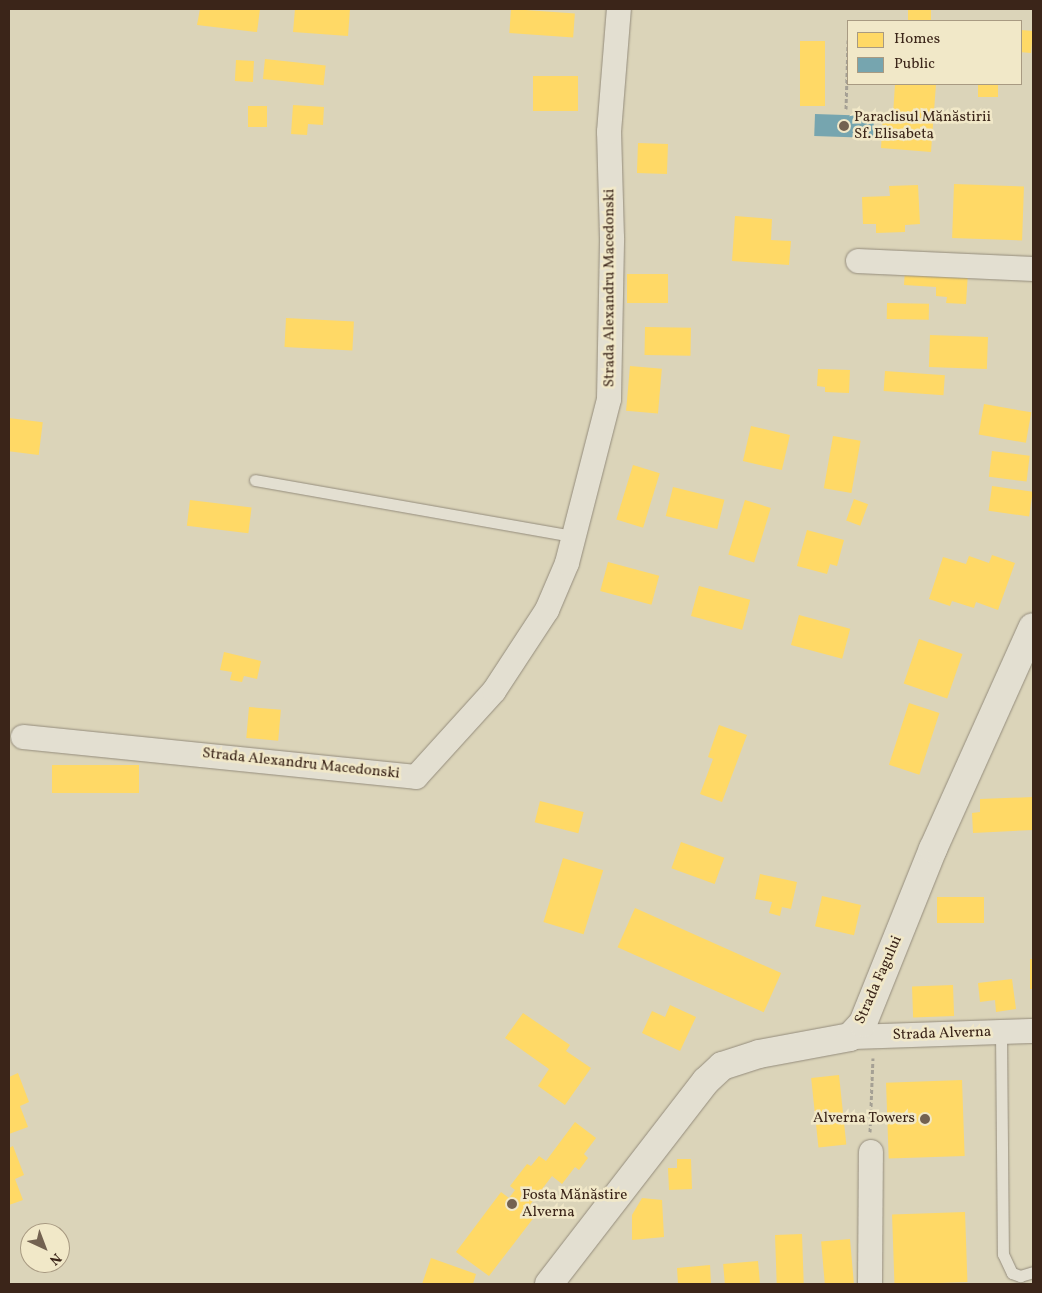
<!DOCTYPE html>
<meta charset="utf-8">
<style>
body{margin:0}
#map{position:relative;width:1042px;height:1293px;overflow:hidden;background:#dbd4b9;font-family:Vollkorn,serif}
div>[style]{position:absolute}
.homes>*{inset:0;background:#ffd966;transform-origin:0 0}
.public>*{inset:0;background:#76a5af;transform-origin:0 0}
.path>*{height:3px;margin-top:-1.5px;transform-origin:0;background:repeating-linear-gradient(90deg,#a5a094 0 4px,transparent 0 6.5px)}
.roads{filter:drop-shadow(0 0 1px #948c7c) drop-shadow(0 0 1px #948c7c)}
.service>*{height:11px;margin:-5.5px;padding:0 5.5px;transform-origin:5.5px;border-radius:5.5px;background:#e3dfd1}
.minor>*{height:24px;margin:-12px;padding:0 12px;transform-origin:12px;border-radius:12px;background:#e3dfd1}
.tertiary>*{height:28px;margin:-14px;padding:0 14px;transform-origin:14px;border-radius:14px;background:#e3dfd1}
.dots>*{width:14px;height:14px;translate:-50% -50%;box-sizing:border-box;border:2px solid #f1e8c8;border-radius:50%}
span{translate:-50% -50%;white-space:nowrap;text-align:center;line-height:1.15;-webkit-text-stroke:5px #f1e8c8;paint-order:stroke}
.poi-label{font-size:15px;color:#3b2519}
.left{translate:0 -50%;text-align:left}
.right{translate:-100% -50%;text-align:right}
.street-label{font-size:15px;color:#3b2519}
.frame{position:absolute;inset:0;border:10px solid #3b2519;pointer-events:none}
.legend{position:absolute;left:847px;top:20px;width:175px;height:65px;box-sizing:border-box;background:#f1e8c8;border:1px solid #a89a82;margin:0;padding:6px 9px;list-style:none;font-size:15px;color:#3b2519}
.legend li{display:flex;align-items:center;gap:10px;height:25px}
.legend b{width:25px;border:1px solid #a89a82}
.north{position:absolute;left:20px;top:1223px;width:50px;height:50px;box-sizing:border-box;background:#f1e8c8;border:1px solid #a89a82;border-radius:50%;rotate:137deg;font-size:14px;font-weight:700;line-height:20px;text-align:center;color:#3b2519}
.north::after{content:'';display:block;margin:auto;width:18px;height:22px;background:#736251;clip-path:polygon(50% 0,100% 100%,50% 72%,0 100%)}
</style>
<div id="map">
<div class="homes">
<i style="clip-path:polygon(200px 9px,260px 9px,257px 32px,197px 25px)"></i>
<i style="clip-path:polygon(295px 9px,350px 9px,348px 36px,293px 32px)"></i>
<i style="left:511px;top:9px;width:64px;height:24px;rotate:4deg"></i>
<i style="left:908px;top:9px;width:23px;height:12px"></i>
<i style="left:1021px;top:30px;width:12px;height:22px;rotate:5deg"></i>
<i style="left:800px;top:41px;width:25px;height:65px"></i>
<i style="left:265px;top:59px;width:61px;height:20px;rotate:6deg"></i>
<i style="left:236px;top:60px;width:18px;height:21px;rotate:3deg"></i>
<i style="left:533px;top:76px;width:45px;height:35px"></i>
<i style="clip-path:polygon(895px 84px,936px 84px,931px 152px,881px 148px,883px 115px,893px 115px)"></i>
<i style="left:978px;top:84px;width:20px;height:13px"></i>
<i style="clip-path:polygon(293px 105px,324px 107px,323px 125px,308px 124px,307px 135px,291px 134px)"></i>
<i style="left:248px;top:106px;width:19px;height:21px"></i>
<i style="left:638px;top:143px;width:30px;height:30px;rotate:2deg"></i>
<i style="left:954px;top:184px;width:70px;height:54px;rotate:2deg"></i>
<i style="clip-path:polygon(918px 185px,920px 224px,905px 225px,905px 232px,876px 233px,876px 224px,863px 224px,862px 197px,890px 196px,889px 186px)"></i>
<i style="clip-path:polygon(735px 216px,772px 219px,771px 240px,791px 241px,789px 265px,732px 261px)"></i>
<i style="clip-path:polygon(905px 269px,968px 272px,966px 304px,946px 303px,947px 297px,936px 296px,936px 287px,904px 285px)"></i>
<i style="left:627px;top:274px;width:41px;height:29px"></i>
<i style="left:887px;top:303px;width:42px;height:16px;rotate:1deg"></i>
<i style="left:286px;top:318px;width:68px;height:29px;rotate:3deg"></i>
<i style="left:645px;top:327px;width:46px;height:28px;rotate:1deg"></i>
<i style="left:930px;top:335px;width:58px;height:32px;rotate:2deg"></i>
<i style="left:630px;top:366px;width:32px;height:45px;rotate:5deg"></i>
<i style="clip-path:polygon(818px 369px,850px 370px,849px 393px,825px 392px,825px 387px,817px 386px)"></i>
<i style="left:885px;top:371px;width:60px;height:20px;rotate:4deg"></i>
<i style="left:984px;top:404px;width:48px;height:31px;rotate:10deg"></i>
<i style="left:9px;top:418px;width:34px;height:33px;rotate:7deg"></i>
<i style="left:751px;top:426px;width:40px;height:36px;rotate:13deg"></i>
<i style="left:833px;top:436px;width:28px;height:53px;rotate:10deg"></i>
<i style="left:992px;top:451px;width:38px;height:26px;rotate:7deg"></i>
<i style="left:633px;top:465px;width:28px;height:57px;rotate:17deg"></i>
<i style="left:992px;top:486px;width:41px;height:25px;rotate:8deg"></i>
<i style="left:673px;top:487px;width:53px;height:30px;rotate:14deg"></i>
<i style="left:854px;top:499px;width:15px;height:23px;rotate:20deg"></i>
<i style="left:190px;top:500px;width:62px;height:26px;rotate:7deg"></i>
<i style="left:745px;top:500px;width:27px;height:57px;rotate:17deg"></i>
<i style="clip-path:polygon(807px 530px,844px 540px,837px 566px,830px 564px,827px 574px,797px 566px)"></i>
<i style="clip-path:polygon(992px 555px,1015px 563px,998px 610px,976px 602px,974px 608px,952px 601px,950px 606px,929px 599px,943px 557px,966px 564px,969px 556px,989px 563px)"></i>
<i style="left:608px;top:562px;width:53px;height:30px;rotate:15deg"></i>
<i style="left:699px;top:586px;width:53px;height:31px;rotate:15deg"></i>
<i style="left:799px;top:615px;width:53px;height:31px;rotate:15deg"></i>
<i style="left:919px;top:639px;width:46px;height:47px;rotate:19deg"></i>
<i style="clip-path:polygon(224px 652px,261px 661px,257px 679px,244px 676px,242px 682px,230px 680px,232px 672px,220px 670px)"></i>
<i style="left:909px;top:703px;width:32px;height:65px;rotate:18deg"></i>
<i style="left:249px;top:707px;width:32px;height:31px;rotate:5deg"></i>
<i style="clip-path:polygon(719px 725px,747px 735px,722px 802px,700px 794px,713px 759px,708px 757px)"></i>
<i style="left:52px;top:765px;width:87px;height:28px"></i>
<i style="clip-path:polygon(1033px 797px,1033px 830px,973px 833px,972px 813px,980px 812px,980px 799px)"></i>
<i style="left:540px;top:801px;width:45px;height:22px;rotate:14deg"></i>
<i style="left:681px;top:842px;width:46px;height:28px;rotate:20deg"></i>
<i style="left:563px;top:858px;width:42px;height:67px;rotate:17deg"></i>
<i style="clip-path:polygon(760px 874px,797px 882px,791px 909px,782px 907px,780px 916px,769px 913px,772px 902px,755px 899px)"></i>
<i style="left:822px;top:896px;width:40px;height:31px;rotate:13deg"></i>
<i style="left:937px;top:897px;width:47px;height:26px"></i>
<i style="left:635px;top:908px;width:160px;height:43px;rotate:24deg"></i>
<i style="left:1030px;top:959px;width:3px;height:30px"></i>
<i style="clip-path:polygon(1012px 979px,1016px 1009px,996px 1012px,995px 1000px,980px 1002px,978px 983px)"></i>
<i style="left:953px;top:985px;width:31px;height:41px;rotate:88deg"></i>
<i style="clip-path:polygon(670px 1005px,696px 1017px,680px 1051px,642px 1033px,652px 1011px,665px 1017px)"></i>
<i style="clip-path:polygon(523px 1013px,570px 1045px,566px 1051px,591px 1068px,565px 1105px,538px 1086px,549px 1069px,505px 1038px)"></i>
<i style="clip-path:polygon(18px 1073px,29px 1102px,20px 1106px,28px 1127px,9px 1134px,9px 1077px)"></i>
<i style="left:839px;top:1075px;width:70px;height:28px;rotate:84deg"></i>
<i style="left:962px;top:1080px;width:76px;height:76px;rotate:88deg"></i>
<i style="clip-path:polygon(575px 1122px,596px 1138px,584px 1154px,588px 1158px,579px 1170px,575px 1167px,562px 1184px,552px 1176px,526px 1210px,535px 1216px,489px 1276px,456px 1252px,501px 1192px,509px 1198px,515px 1190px,510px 1186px,527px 1164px,531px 1166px,539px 1156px,546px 1161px)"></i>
<i style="clip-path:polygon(13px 1146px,24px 1175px,15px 1179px,23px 1200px,9px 1205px,9px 1148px)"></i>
<i style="clip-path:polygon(677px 1159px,691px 1159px,692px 1189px,669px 1190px,668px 1168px,677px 1168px)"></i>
<i style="clip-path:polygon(642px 1198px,662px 1200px,664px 1237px,632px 1240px,632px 1215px)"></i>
<i style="left:965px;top:1212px;width:70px;height:73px;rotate:88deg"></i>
<i style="left:802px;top:1234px;width:50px;height:27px;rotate:88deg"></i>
<i style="left:850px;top:1239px;width:45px;height:29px;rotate:85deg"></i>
<i style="clip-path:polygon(431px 1258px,476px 1274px,473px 1284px,422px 1284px)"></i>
<i style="left:758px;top:1261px;width:23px;height:35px;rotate:85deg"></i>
<i style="clip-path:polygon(710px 1265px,711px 1284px,678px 1284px,677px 1268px)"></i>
</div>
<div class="public">
<i style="left:815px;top:114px;width:59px;height:22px;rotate:2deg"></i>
</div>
<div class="path">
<i style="left:846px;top:109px;width:69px;rotate:-88.3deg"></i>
<i style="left:870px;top:1132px;width:74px;rotate:-87.7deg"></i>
</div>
<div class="roads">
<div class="service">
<i style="left:255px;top:480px;width:324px;rotate:10deg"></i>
<i style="left:1001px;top:1032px;width:222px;rotate:89.5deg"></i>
<i style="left:1003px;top:1254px;width:21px;rotate:65deg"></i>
<i style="left:1012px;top:1273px;width:9px;rotate:21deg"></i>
<i style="left:1020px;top:1276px;width:14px;rotate:-17deg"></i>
</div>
<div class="minor">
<i style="left:858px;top:261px;width:175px;rotate:2.6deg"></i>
<i style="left:23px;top:737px;width:395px;rotate:5.8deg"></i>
<i style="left:416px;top:777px;width:116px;rotate:-47.8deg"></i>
<i style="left:494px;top:691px;width:97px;rotate:-56.8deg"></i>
<i style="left:547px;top:610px;width:51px;rotate:-66.9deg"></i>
<i style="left:567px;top:563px;width:169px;rotate:-75.6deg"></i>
<i style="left:609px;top:399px;width:161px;rotate:-88.9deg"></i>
<i style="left:612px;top:238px;width:106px;rotate:-91.6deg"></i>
<i style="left:609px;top:132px;width:123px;rotate:-85.4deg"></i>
<i style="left:850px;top:1037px;width:183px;rotate:-1.9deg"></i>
<i style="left:870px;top:1284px;width:132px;rotate:-89.6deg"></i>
</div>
<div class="tertiary">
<i style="left:549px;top:1284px;width:257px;rotate:-52.3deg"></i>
<i style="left:706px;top:1081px;width:22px;rotate:-43deg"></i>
<i style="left:722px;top:1066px;width:39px;rotate:-18deg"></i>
<i style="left:759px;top:1054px;width:93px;rotate:-10.6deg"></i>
<i style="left:850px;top:1037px;width:19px;rotate:-47deg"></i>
<i style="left:863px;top:1023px;width:188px;rotate:-68.1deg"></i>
<i style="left:933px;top:849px;width:243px;rotate:-65.8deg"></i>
</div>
</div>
<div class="dots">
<i style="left:844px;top:126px;background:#736251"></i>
<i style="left:925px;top:1119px;background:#736251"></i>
<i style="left:512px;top:1204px;background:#736251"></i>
</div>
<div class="poi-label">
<span class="left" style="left:854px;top:126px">Paraclisul Mănăstirii<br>Sf. Elisabeta</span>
<span class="right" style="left:915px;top:1119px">Alverna Towers</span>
<span class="left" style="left:522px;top:1204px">Fosta Mănăstire<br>Alverna</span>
</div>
<div class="street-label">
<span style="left:610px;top:288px;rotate:-90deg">Strada Alexandru Macedonski</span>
<span style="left:301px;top:764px;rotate:6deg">Strada Alexandru Macedonski</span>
<span style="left:879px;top:980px;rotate:-66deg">Strada Fagului</span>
<span style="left:942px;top:1034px;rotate:-2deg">Strada Alverna</span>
</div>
<div class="frame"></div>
<ul class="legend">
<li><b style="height:14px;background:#ffd966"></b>Homes</li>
<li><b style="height:14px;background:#76a5af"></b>Public</li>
</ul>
<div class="north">N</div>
</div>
